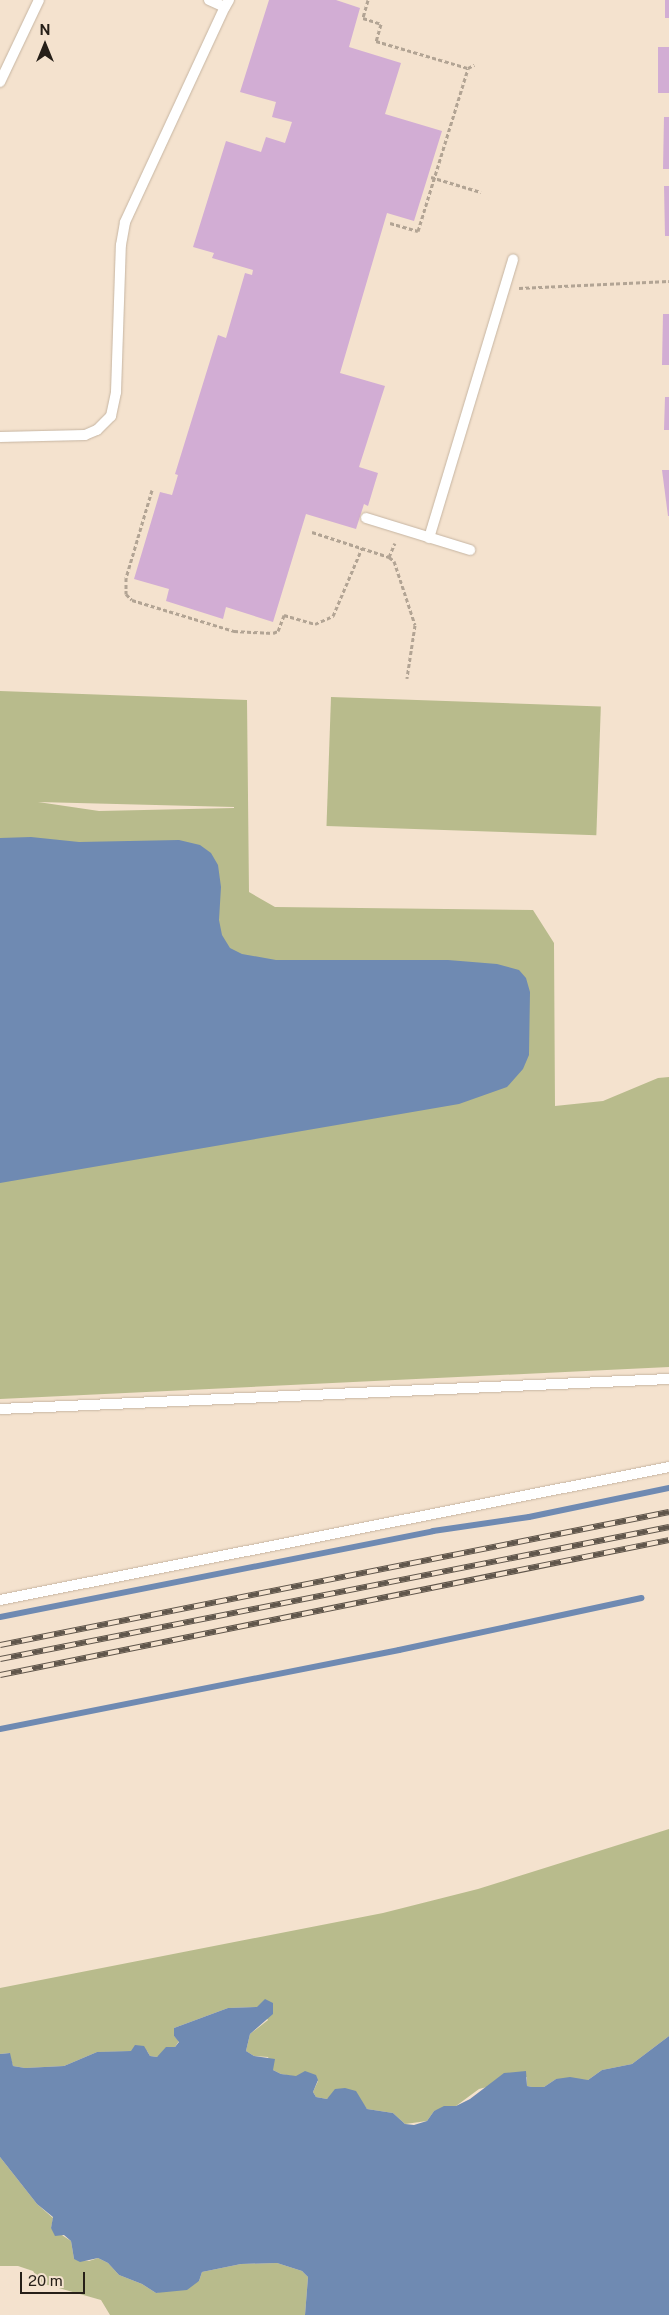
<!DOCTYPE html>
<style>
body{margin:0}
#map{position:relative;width:669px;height:2315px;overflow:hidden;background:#f4e2ce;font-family:"Public Sans",sans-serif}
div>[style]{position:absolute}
.green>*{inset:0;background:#b8bb8c;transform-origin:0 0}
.water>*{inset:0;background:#6f8ab2}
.stream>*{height:6px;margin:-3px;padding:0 3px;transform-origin:3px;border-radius:3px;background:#6f8ab2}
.building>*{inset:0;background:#d2add4;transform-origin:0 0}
.path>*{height:3px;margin-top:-1.5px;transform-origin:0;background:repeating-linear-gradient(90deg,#b2a494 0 4px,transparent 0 6.5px)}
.roads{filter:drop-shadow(0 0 1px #c6b5a2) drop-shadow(0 0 1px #c6b5a2)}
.lane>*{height:10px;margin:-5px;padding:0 5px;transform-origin:5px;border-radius:5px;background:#fff}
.rail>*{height:5.5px;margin-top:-2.75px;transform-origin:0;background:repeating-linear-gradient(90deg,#f4e2ce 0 11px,#60564b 0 22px);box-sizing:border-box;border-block:1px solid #60564b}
span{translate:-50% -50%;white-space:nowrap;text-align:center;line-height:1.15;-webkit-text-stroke:5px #f4e2ce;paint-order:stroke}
.north{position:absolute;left:20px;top:20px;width:50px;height:50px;-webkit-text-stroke:4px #f4e2ce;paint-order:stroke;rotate:0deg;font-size:14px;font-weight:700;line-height:20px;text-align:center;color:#261f18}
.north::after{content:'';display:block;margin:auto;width:18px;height:22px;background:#261f18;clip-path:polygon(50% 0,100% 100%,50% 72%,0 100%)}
.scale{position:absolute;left:20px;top:2272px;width:65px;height:22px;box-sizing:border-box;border:2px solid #261f18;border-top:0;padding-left:6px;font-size:15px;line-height:18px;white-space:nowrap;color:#261f18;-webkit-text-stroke:4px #f4e2ce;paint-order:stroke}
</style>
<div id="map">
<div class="green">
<i style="clip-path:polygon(evenodd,0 691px,247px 700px,249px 892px,275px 907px,533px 910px,554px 943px,555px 1106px,603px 1101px,658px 1078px,669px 1077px,669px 1367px,0 1399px,0 691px,38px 802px,234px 807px,234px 808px,99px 811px,38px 802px)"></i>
<i style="left:331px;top:697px;width:270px;height:129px;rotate:2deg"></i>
<i style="clip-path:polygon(669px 1829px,669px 2036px,632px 2064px,602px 2070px,588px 2080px,556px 2079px,544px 2087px,532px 2087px,527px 2086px,527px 2077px,479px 2089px,456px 2106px,434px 2111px,427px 2121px,405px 2124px,393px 2113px,367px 2109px,361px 2101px,333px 2095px,327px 2099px,316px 2097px,313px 2092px,318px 2081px,281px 2074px,273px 2070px,268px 2057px,254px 2056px,246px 2051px,250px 2034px,268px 2020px,258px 2007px,228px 2008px,174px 2028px,174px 2036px,179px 2041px,175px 2047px,157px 2057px,150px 2056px,147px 2051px,97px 2052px,64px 2066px,25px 2068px,13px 2066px,9px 2053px,0 2054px,0 1988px,383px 1913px,478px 1889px)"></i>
<i style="clip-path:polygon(0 2157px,37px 2204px,53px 2218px,51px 2228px,71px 2241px,74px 2259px,89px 2261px,98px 2258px,108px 2263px,119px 2275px,142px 2284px,156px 2293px,199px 2281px,202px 2272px,241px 2264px,277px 2263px,302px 2271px,308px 2277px,305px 2315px,110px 2315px,101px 2300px,41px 2283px,33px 2271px,18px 2266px,0 2266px)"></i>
</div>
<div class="water">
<i style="clip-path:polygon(31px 837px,79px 842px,179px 840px,200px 845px,211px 853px,218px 865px,221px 887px,219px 920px,222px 935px,230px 948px,242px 954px,276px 960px,448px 960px,497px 964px,519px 970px,526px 978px,530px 992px,529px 1055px,523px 1069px,507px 1087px,459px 1104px,0 1183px,0 838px)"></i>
<i style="clip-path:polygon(265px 1999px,273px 2003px,273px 2014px,250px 2034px,246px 2051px,254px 2056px,275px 2059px,273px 2070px,281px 2074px,296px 2076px,305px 2071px,316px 2075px,318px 2080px,313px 2092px,316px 2097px,327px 2099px,335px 2089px,345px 2088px,356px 2091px,367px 2109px,393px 2113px,405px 2124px,414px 2125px,427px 2121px,434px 2111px,444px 2106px,456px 2106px,470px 2099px,504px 2073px,526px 2071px,527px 2086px,532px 2087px,544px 2087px,556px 2079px,570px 2077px,588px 2080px,602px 2070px,632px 2064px,669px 2036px,669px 2315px,305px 2315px,308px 2277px,302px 2271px,277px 2263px,241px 2264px,202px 2272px,199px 2281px,187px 2290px,156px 2293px,142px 2284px,119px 2275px,108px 2263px,98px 2258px,80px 2262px,74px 2259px,71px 2241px,64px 2235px,55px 2236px,51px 2228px,53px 2217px,37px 2204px,0 2157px,0 2054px,10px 2053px,13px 2066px,25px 2068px,64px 2066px,97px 2052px,131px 2051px,135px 2045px,144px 2046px,150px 2056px,157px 2057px,166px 2047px,175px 2047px,179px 2042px,174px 2036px,174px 2028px,228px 2008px,257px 2007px)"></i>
</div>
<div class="stream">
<i style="left:0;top:1617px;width:441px;rotate:-11.2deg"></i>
<i style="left:433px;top:1531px;width:97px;rotate:-8.3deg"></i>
<i style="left:529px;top:1517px;width:143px;rotate:-11.7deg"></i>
<i style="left:0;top:1729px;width:407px;rotate:-11.2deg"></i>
<i style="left:399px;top:1650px;width:248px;rotate:-12.1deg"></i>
</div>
<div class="building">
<i style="clip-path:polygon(269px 0,336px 0,360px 8px,349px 47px,401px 63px,385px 114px,442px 131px,414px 221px,387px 213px,340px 373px,385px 386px,359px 467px,378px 473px,368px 506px,364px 504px,356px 529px,306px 514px,273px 622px,226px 607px,223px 619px,166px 601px,169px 589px,134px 579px,160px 492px,172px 495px,178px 475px,175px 474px,218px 335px,226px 338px,245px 273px,252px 275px,253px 270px,212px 258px,214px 253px,193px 247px,226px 141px,261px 152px,266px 137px,285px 143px,292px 122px,272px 117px,276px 102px,240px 92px)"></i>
<i style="left:665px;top:0;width:4px;height:18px"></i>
<i style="left:658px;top:47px;width:11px;height:46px"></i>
<i style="clip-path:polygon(664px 117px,669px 117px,669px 169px,663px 169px)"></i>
<i style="clip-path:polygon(664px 186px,669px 186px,669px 236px,665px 236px)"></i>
<i style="clip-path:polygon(663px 314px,669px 314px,669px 365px,662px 365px)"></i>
<i style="clip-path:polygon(665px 397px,669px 397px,669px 430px,664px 430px)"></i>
<i style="clip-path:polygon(662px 470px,669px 470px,669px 516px,668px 516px)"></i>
</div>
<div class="path">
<i style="left:368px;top:0;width:19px;rotate:106deg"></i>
<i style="left:363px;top:18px;width:19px;rotate:18deg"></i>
<i style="left:381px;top:24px;width:18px;rotate:106deg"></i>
<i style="left:376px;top:41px;width:96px;rotate:16.4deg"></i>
<i style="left:468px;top:68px;width:7px;rotate:-27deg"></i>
<i style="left:431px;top:177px;width:52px;rotate:16.7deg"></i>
<i style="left:390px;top:223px;width:29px;rotate:16deg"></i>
<i style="left:418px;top:231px;width:170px;rotate:-72.9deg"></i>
<i style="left:519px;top:288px;width:150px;rotate:-2.7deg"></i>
<i style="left:152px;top:490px;width:92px;rotate:106.5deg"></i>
<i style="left:126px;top:578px;width:16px;rotate:90deg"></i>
<i style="left:126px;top:594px;width:8px;rotate:45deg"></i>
<i style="left:132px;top:600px;width:107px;rotate:16.9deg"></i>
<i style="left:234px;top:631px;width:39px;rotate:3deg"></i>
<i style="left:273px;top:633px;width:5px;rotate:-22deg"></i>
<i style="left:278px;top:631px;width:17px;rotate:-69deg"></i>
<i style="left:284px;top:615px;width:32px;rotate:16deg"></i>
<i style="left:315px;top:624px;width:20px;rotate:-24deg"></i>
<i style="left:333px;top:616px;width:74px;rotate:-66.9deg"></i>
<i style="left:312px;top:532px;width:81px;rotate:18deg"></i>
<i style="left:389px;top:557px;width:15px;rotate:-67deg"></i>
<i style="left:389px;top:557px;width:6px;rotate:39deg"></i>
<i style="left:394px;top:561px;width:67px;rotate:71.8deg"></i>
<i style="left:415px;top:625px;width:54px;rotate:98.6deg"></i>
</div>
<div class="roads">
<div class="lane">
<i style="left:209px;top:0;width:17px;rotate:24deg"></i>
<i style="left:225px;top:7px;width:8px;rotate:-60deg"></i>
<i style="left:0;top:82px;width:91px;rotate:-64.6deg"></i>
<i style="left:0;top:437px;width:85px;rotate:-1.3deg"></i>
<i style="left:85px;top:435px;width:13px;rotate:-23deg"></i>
<i style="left:97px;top:430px;width:20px;rotate:-45deg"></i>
<i style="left:111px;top:416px;width:25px;rotate:-78deg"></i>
<i style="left:116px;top:392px;width:147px;rotate:-88.1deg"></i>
<i style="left:121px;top:245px;width:23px;rotate:-80deg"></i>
<i style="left:125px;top:222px;width:237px;rotate:-65.1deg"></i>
<i style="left:366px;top:518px;width:109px;rotate:17.1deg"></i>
<i style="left:429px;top:538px;width:291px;rotate:-73.2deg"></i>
<i style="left:0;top:1409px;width:670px;rotate:-2.57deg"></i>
<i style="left:0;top:1600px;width:682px;rotate:-11.24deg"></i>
</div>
</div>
<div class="rail">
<i style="left:0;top:1645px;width:682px;rotate:-11.24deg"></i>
<i style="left:0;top:1659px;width:682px;rotate:-11.16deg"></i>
<i style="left:0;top:1675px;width:682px;rotate:-11.41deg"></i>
</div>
<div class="north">N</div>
<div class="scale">20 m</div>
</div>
